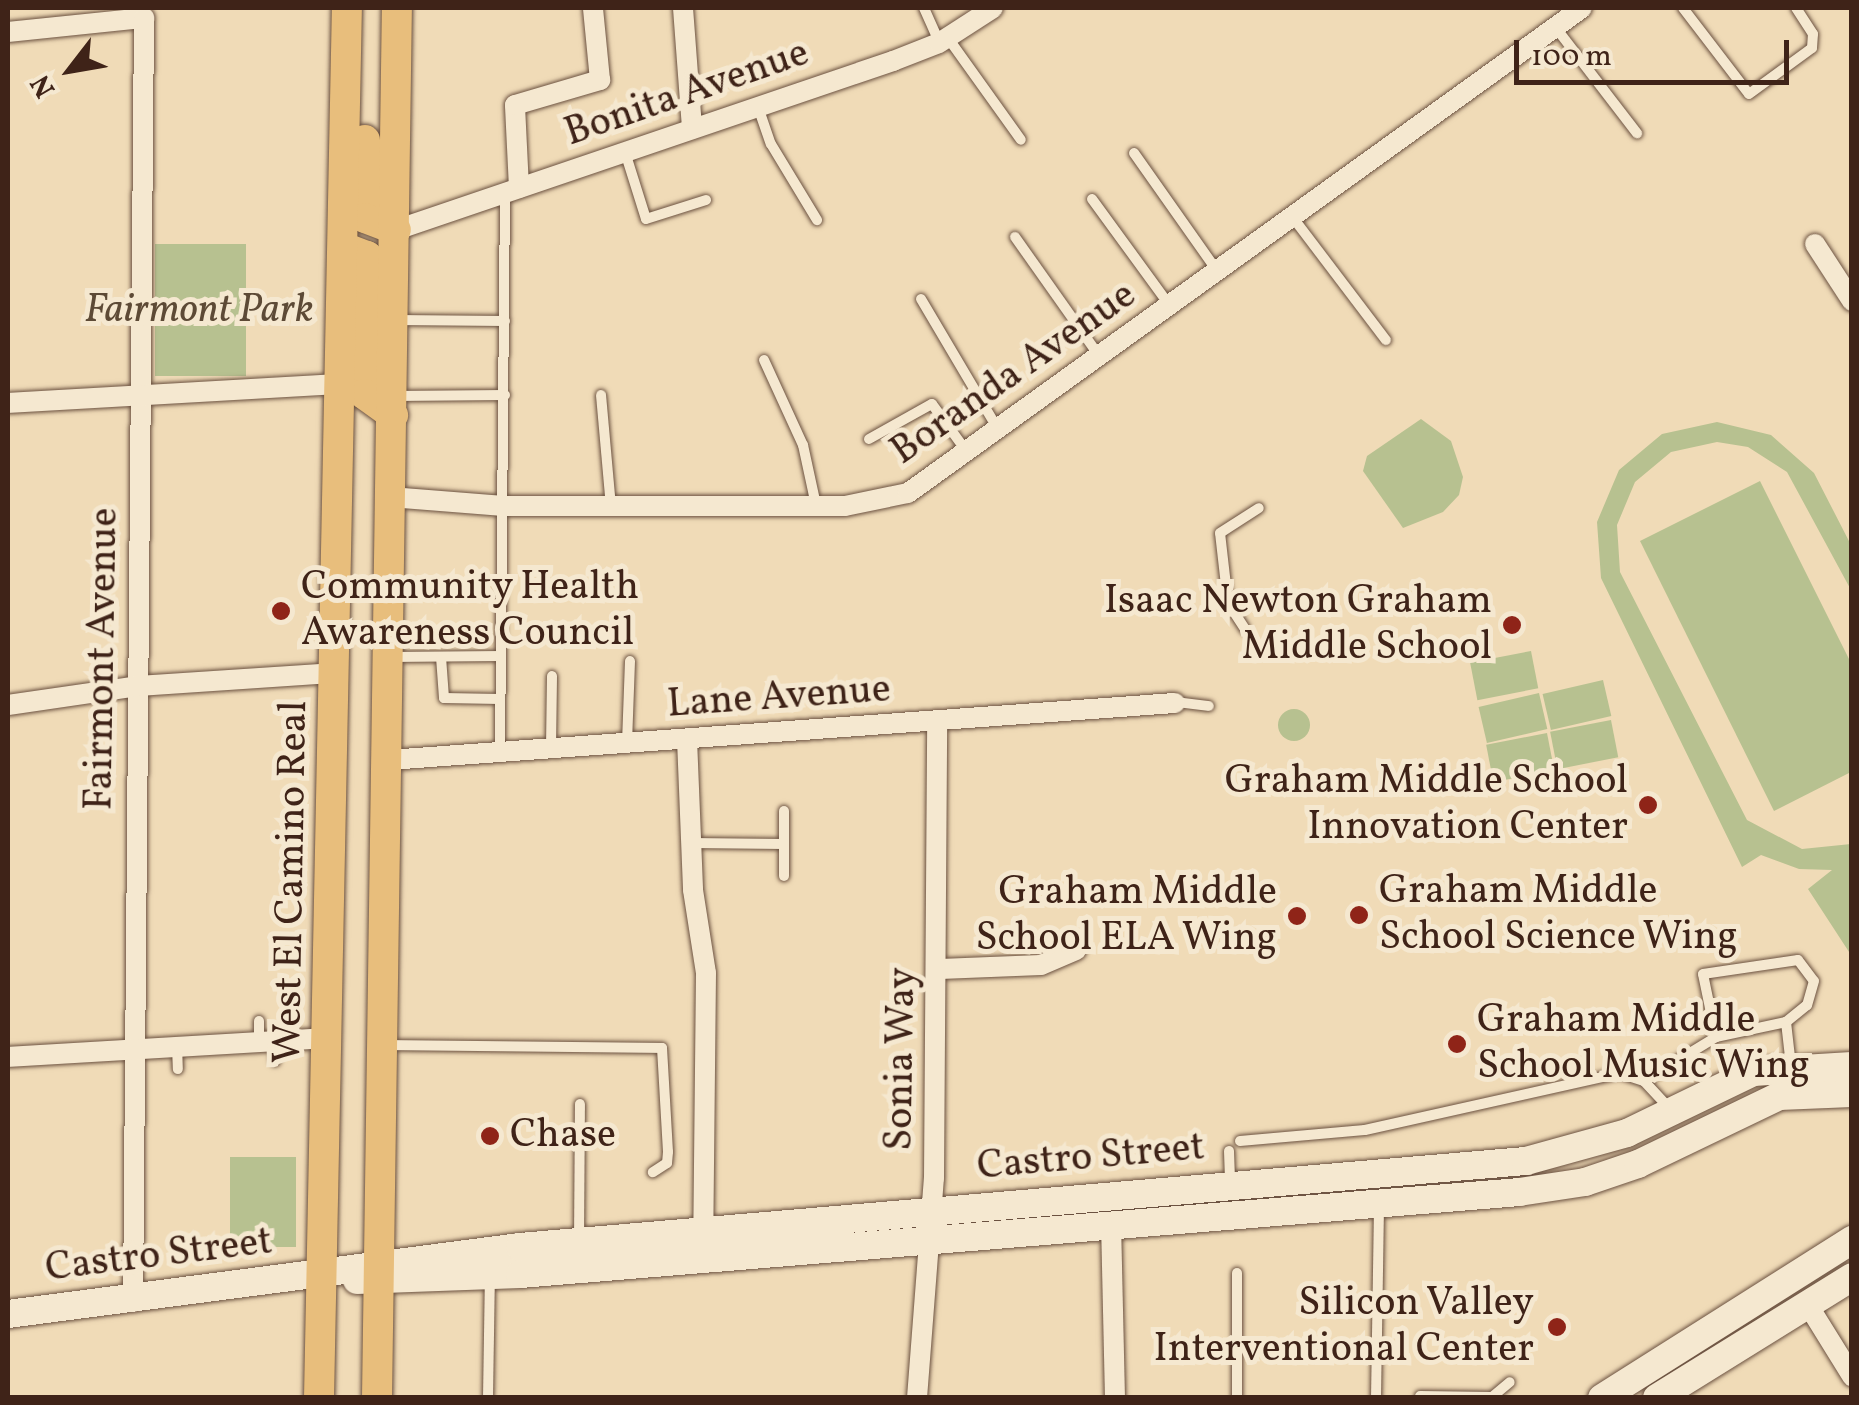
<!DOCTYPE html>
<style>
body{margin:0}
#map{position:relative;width:1859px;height:1405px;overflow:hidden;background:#f0dbb7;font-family:Vollkorn,serif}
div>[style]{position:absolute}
.green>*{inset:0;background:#b7c190;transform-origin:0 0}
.round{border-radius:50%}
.roads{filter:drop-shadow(0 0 2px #6b5140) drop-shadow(0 0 2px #6b5140)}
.lane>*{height:10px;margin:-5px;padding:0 5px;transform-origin:5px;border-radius:5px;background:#f5e8d0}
.street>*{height:20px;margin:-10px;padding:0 10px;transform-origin:10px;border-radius:10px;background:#f5e8d0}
.secondary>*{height:28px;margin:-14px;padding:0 14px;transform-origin:14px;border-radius:14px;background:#f5e8d0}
.primary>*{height:30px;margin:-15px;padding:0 15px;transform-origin:15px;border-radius:15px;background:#e8be7c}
.dots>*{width:28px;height:28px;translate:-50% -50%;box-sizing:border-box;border:5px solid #f5e8d0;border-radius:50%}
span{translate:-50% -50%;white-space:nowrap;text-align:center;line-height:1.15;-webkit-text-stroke:10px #f5e8d0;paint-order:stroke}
.street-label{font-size:40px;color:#3f2318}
.park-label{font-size:40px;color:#5d4a36;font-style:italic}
.poi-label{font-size:40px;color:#3f2318}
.left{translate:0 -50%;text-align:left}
.right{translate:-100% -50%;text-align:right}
.frame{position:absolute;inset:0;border:10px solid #3f2318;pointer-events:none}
.north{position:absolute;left:20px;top:20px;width:100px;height:100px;-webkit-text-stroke:8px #f5e8d0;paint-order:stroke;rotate:239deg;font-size:28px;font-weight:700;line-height:40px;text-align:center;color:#3f2318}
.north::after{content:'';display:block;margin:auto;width:35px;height:45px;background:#3f2318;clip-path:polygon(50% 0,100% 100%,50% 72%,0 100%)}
.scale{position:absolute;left:1514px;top:40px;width:275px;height:45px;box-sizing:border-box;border:5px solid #3f2318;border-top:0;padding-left:12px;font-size:30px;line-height:35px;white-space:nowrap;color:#3f2318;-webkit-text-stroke:8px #f5e8d0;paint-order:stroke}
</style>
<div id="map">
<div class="green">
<i style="left:246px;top:244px;width:132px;height:91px;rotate:90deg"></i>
<i style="clip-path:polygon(1421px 419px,1451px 441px,1463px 477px,1459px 495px,1443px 512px,1403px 528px,1363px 471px,1367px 456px)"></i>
<i style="clip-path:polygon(1717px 422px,1771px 435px,1814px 473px,1851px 545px,1851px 590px,1787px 472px,1748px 447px,1717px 442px,1671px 452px,1635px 482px,1617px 525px,1620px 572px,1747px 820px,1802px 849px,1851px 844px,1851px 955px,1808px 889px,1832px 870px,1799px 869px,1761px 855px,1742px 867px,1601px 578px,1597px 522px,1619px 470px,1662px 434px)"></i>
<i style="clip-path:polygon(1760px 481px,1852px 665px,1851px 772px,1774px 811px,1640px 541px)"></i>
<i style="left:1531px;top:651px;width:38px;height:62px;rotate:79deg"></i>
<i style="left:1603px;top:680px;width:37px;height:62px;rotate:77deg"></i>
<i style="left:1539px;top:693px;width:37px;height:62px;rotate:77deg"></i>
<i class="round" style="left:1278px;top:709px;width:32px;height:32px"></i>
<i style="left:1611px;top:720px;width:38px;height:62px;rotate:79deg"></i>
<i style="left:1547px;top:733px;width:38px;height:62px;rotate:79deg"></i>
<i style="left:230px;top:1157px;width:66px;height:90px"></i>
</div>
<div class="roads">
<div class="lane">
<i style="left:924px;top:8px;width:37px;rotate:66deg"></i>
<i style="left:1683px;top:8px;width:108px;rotate:52.5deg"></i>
<i style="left:1749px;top:94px;width:78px;rotate:-36.1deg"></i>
<i style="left:1812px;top:48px;width:14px;rotate:-86deg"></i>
<i style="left:1813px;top:34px;width:31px;rotate:-123deg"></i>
<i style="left:1556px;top:28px;width:133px;rotate:52.4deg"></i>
<i style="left:948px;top:38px;width:125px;rotate:54.4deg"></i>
<i style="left:758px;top:107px;width:39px;rotate:71deg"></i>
<i style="left:771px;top:144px;width:89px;rotate:58.8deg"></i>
<i style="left:625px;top:152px;width:70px;rotate:72.6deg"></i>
<i style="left:646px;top:219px;width:63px;rotate:-17.6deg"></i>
<i style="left:1134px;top:153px;width:146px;rotate:54.8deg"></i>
<i style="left:1092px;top:199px;width:132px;rotate:53.9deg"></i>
<i style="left:1294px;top:219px;width:152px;rotate:52.8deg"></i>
<i style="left:1015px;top:237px;width:147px;rotate:54.7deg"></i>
<i style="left:921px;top:299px;width:151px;rotate:59.4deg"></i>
<i style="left:396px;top:320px;width:109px;rotate:0.5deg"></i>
<i style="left:764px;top:360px;width:94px;rotate:65.4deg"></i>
<i style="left:803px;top:445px;width:61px;rotate:77.8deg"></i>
<i style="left:601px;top:395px;width:111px;rotate:84.9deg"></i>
<i style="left:395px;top:396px;width:110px;rotate:-0.5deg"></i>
<i style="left:869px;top:439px;width:72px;rotate:-29.1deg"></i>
<i style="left:932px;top:404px;width:59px;rotate:53.9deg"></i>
<i style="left:1245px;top:629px;width:31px;rotate:-123deg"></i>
<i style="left:1228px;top:603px;width:70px;rotate:-96.5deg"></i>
<i style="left:1220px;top:533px;width:46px;rotate:-32.7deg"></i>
<i style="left:390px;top:657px;width:111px;rotate:-0.5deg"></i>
<i style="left:441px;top:657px;width:41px;rotate:85.8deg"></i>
<i style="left:444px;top:698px;width:56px;rotate:1deg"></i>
<i style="left:1176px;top:702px;width:33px;rotate:7deg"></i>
<i style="left:627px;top:743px;width:82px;rotate:-87.9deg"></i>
<i style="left:551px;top:748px;width:72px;rotate:-89.2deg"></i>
<i style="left:500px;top:752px;width:558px;rotate:-89.49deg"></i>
<i style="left:784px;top:811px;width:65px;rotate:90deg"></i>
<i style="left:691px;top:843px;width:93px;rotate:0.6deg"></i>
<i style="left:259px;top:1021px;width:19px;rotate:90deg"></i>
<i style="left:1786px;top:1022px;width:72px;rotate:167.9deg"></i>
<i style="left:1716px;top:1037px;width:64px;rotate:-101.7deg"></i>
<i style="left:1703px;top:974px;width:96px;rotate:-8.4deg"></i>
<i style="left:1798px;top:960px;width:26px;rotate:53deg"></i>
<i style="left:1814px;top:981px;width:25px;rotate:106deg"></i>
<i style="left:1807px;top:1005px;width:27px;rotate:141deg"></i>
<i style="left:1786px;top:1022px;width:44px;rotate:83.5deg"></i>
<i style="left:275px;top:1041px;width:20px;rotate:90deg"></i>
<i style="left:177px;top:1045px;width:24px;rotate:88deg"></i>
<i style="left:388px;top:1045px;width:274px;rotate:0.6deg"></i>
<i style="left:662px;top:1048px;width:104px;rotate:86.7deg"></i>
<i style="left:668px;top:1152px;width:11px;rotate:95deg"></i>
<i style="left:667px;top:1163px;width:17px;rotate:147deg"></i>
<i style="left:1644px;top:1081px;width:84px;rotate:-31.4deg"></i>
<i style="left:1240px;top:1141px;width:125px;rotate:-5deg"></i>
<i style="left:1365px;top:1130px;width:260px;rotate:-12.6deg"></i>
<i style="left:1619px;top:1073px;width:26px;rotate:18deg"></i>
<i style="left:1644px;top:1081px;width:37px;rotate:47deg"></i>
<i style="left:1229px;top:1151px;width:34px;rotate:88deg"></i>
<i style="left:579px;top:1241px;width:137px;rotate:-89.6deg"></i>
<i style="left:1237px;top:1273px;width:125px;rotate:90deg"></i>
<i style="left:1420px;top:1396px;width:72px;rotate:0.8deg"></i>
<i style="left:1492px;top:1397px;width:23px;rotate:-40deg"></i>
<i style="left:488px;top:1398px;width:122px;rotate:-89.1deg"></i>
<i style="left:1376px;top:1398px;width:194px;rotate:-89.1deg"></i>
</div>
<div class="street">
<i style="left:683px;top:8px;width:121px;rotate:85.7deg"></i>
<i style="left:8px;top:32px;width:137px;rotate:-5.9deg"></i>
<i style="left:144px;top:18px;width:1284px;rotate:90.49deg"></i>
<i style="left:519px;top:188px;width:83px;rotate:-92.8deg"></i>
<i style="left:515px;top:105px;width:89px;rotate:-16.4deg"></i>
<i style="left:600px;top:80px;width:72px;rotate:-95.6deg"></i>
<i style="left:396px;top:230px;width:525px;rotate:-18.78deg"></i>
<i style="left:893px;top:61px;width:49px;rotate:-21.4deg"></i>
<i style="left:939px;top:43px;width:64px;rotate:-32.9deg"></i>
<i style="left:1815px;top:244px;width:68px;rotate:57deg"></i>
<i style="left:8px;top:403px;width:334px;rotate:-3.3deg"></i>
<i style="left:390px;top:497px;width:114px;rotate:4.5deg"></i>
<i style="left:504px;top:506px;width:341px"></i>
<i style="left:845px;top:506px;width:64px;rotate:-11.7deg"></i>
<i style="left:908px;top:493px;width:830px;rotate:-35.74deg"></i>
<i style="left:8px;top:705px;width:131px;rotate:-8.3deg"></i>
<i style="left:138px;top:686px;width:198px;rotate:-3.8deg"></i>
<i style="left:687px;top:739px;width:151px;rotate:87.7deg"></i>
<i style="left:693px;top:890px;width:84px;rotate:81.1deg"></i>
<i style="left:706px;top:973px;width:268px;rotate:90.6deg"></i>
<i style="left:389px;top:760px;width:788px;rotate:-4.15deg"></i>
<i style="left:940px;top:969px;width:101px;rotate:-2.3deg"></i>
<i style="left:1041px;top:965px;width:38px;rotate:-23deg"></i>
<i style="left:8px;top:1057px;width:323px;rotate:-3.4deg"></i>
<i style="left:1111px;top:1222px;width:176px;rotate:88.7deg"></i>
<i style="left:1808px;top:1305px;width:84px;rotate:58.2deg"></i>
<i style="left:917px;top:1398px;width:221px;rotate:-85.6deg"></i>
<i style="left:934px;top:1178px;width:456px;rotate:-89.6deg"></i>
</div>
<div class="secondary">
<i style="left:357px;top:1280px;width:163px;rotate:-2.1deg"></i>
<i style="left:520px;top:1274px;width:1002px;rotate:-4.69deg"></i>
<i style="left:1519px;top:1192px;width:67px;rotate:-8.6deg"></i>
<i style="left:1585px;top:1182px;width:56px;rotate:-18.8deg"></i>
<i style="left:1638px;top:1164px;width:157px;rotate:-25.7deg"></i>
<i style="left:1779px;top:1096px;width:73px;rotate:-2.4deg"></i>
<i style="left:8px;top:1314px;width:516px;rotate:-7.46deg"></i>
<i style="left:520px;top:1247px;width:1010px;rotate:-4.89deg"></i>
<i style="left:1526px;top:1161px;width:105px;rotate:-15.5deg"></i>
<i style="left:1627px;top:1133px;width:140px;rotate:-25.8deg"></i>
<i style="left:1753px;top:1072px;width:99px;rotate:-3.5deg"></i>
<i style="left:1602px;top:1398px;width:296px;rotate:-32.3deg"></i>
<i style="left:1657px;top:1398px;width:229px;rotate:-31.8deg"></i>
</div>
<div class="primary">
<i style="left:365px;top:140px;width:78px;rotate:90deg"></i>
<i style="left:365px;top:218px;width:33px;rotate:21deg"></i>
<i style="left:343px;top:247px;width:26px;rotate:21deg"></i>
<i style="left:367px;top:256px;width:138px;rotate:91.2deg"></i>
<i style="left:364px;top:394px;width:36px;rotate:36deg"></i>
<i style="left:319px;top:1398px;width:1390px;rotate:-88.85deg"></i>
<i style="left:377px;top:1398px;width:1390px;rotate:-89.18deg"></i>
</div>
</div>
<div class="dots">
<i style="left:281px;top:611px;background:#8f2418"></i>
<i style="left:1512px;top:625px;background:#8f2418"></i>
<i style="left:1648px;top:805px;background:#8f2418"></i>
<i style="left:1359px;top:915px;background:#8f2418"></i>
<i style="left:1297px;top:916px;background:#8f2418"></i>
<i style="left:1457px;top:1044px;background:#8f2418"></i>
<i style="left:490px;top:1136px;background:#8f2418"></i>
<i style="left:1557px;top:1327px;background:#8f2418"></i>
</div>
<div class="street-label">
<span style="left:687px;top:94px;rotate:-19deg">Bonita Avenue</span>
<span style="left:1014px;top:374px;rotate:-35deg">Boranda Avenue</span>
<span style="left:103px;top:659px;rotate:-89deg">Fairmont Avenue</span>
<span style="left:779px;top:698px;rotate:-4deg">Lane Avenue</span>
<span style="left:292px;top:882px;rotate:-89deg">West El Camino Real</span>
<span style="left:902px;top:1059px;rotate:-89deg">Sonia Way</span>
<span style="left:1091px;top:1158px;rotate:-5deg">Castro Street</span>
<span style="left:159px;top:1256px;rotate:-7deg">Castro Street</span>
</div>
<div class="park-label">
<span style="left:199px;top:311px">Fairmont Park</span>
</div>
<div class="poi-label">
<span class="left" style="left:301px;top:611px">Community Health<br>Awareness Council</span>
<span class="right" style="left:1492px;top:625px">Isaac Newton Graham<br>Middle School</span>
<span class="right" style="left:1628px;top:805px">Graham Middle School<br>Innovation Center</span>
<span class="left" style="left:1379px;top:915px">Graham Middle<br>School Science Wing</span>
<span class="right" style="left:1277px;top:916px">Graham Middle<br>School ELA Wing</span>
<span class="left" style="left:1477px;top:1044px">Graham Middle<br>School Music Wing</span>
<span class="left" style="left:510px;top:1136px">Chase</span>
<span class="right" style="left:1534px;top:1327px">Silicon Valley<br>Interventional Center</span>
</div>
<div class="frame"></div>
<div class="north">N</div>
<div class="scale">100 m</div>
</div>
